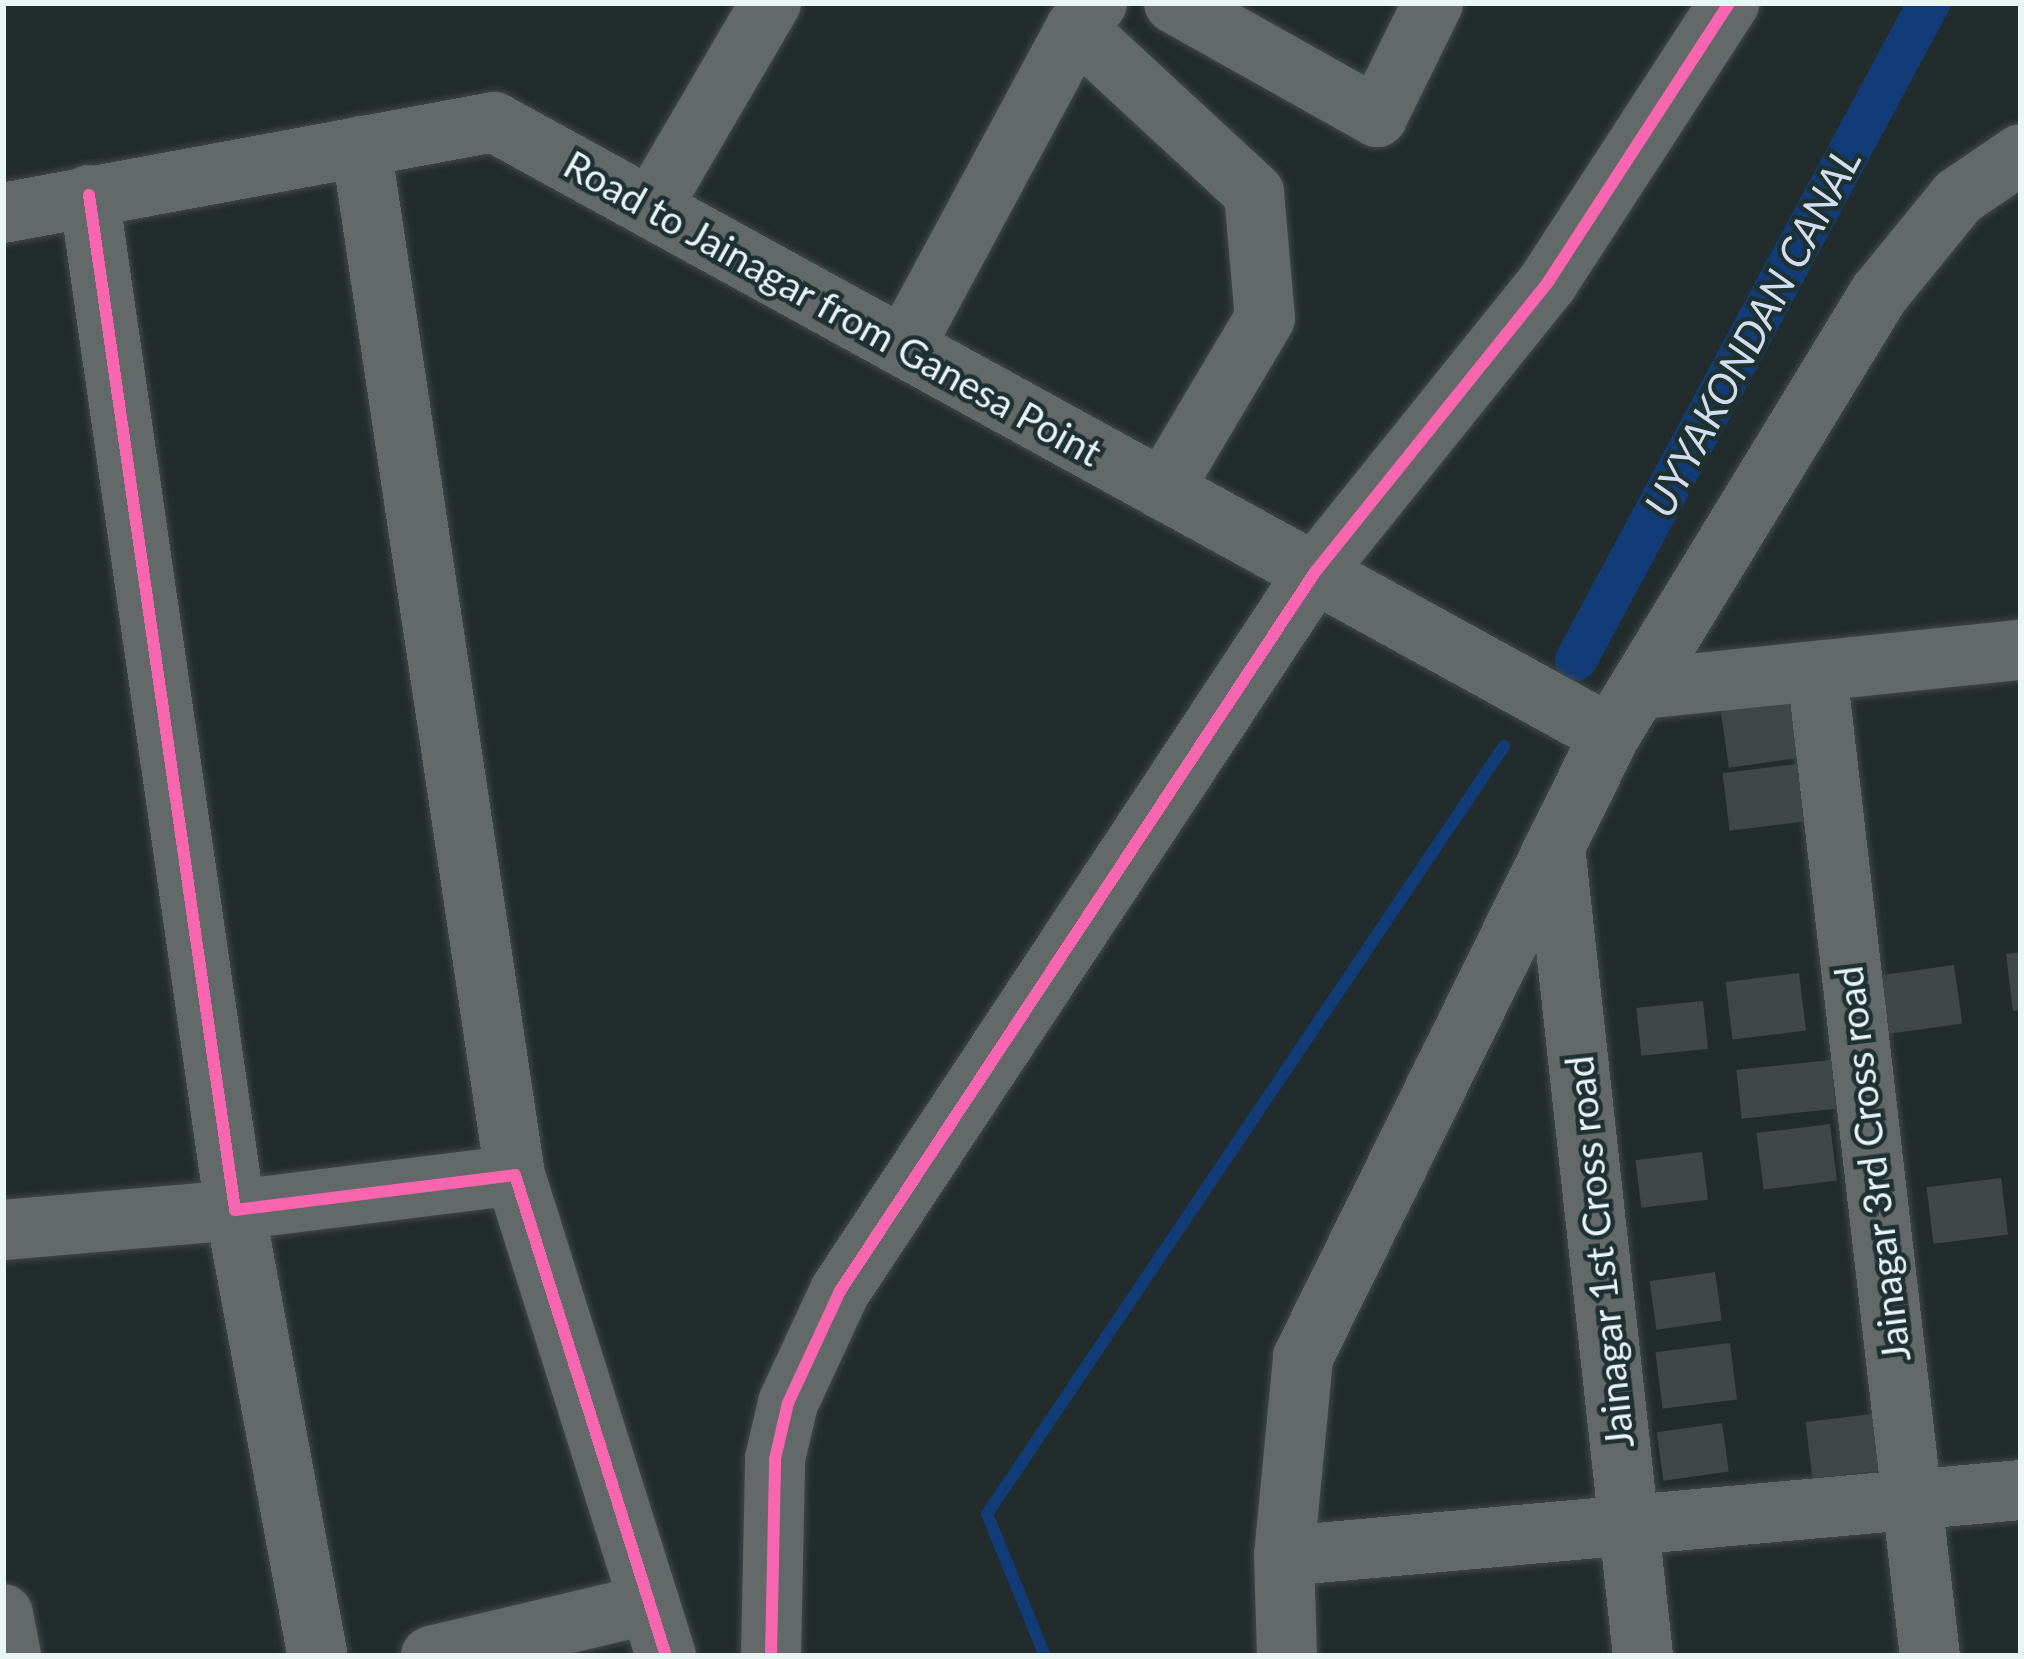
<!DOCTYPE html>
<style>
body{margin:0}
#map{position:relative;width:2024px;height:1659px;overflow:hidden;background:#232c2d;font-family:Lato,sans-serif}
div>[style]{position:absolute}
.stream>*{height:12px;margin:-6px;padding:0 6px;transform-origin:6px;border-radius:6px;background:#123c77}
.canal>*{height:42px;margin:-21px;padding:0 21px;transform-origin:21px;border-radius:21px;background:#123c77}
.building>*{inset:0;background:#404747;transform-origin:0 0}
.roads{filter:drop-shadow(0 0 3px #41494a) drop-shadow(0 0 3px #41494a)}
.minor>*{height:60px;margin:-30px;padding:0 30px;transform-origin:30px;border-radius:30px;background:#636969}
.cycleway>*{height:12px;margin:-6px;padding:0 6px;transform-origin:6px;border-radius:6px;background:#f766af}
span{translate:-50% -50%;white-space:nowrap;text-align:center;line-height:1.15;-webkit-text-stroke:9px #1f3031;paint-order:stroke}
.street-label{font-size:39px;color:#eaf5f5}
.water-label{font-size:42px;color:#d1def1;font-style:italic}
.frame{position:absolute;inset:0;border:6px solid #eaf5f5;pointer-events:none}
</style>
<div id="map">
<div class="stream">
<i style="left:1045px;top:1656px;width:153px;rotate:-112.2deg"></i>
<i style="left:987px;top:1514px;width:926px;rotate:-56.05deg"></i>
</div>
<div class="canal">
<i style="left:1576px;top:660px;width:746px;rotate:-61.75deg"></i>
</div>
<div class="building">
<i style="left:1794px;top:700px;width:58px;height:74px;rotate:82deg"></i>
<i style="left:1797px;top:764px;width:58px;height:75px;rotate:83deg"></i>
<i style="clip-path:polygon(2021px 952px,2021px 1010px,2013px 1011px,2006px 954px)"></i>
<i style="left:1954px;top:965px;width:59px;height:74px;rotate:82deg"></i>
<i style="left:1799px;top:973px;width:58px;height:74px;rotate:83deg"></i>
<i style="left:1703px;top:1001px;width:48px;height:67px;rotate:84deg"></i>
<i style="left:1831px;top:1060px;width:49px;height:95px;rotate:84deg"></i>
<i style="left:1830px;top:1124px;width:57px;height:74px;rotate:83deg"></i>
<i style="left:1702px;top:1152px;width:48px;height:67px;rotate:83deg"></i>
<i style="left:2001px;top:1178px;width:57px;height:75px;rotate:83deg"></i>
<i style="left:1715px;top:1272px;width:49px;height:66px;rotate:82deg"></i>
<i style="left:1730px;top:1343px;width:57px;height:75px;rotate:83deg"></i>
<i style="left:1879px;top:1413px;width:57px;height:74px;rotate:83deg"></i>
<i style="left:1722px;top:1423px;width:49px;height:66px;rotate:82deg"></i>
</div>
<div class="roads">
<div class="minor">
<i style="left:1097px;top:3px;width:33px;rotate:130deg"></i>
<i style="left:1076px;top:28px;width:243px;rotate:42.8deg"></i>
<i style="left:1254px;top:193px;width:125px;rotate:85deg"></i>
<i style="left:1265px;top:318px;width:200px;rotate:120.7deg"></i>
<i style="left:1174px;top:3px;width:233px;rotate:29.3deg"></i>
<i style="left:1377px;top:117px;width:127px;rotate:-63.8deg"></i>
<i style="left:361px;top:146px;width:1040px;rotate:81.49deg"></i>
<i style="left:89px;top:195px;width:1025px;rotate:81.81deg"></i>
<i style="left:235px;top:1210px;width:282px;rotate:-7.1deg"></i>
<i style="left:515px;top:1175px;width:504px;rotate:72.57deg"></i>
<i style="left:651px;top:208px;width:238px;rotate:-59.7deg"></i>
<i style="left:3px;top:213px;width:499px;rotate:-10.5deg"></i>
<i style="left:494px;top:122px;width:1273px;rotate:28.78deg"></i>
<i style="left:904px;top:347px;width:362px;rotate:-61.7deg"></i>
<i style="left:1817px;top:671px;width:991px;rotate:83.46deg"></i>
<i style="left:1641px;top:689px;width:382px;rotate:-5.9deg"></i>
<i style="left:1555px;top:847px;width:814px;rotate:83.79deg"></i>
<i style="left:3px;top:1230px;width:233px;rotate:-4.9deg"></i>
<i style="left:235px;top:1210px;width:454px;rotate:79.5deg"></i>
<i style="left:1284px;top:1556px;width:740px;rotate:-5.12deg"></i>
<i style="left:3px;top:1614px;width:43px;rotate:79.2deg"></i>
<i style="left:431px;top:1656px;width:225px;rotate:-13.4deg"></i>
<i style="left:771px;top:1656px;width:197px;rotate:-88.8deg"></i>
<i style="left:775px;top:1459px;width:57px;rotate:-76.9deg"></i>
<i style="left:788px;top:1403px;width:123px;rotate:-65.1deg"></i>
<i style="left:840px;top:1291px;width:862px;rotate:-56.55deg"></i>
<i style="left:1315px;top:572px;width:372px;rotate:-51.2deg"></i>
<i style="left:1548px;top:282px;width:333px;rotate:-57deg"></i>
<i style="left:1287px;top:1656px;width:100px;rotate:-91.7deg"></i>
<i style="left:1284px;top:1556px;width:200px;rotate:-84.5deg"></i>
<i style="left:1303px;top:1357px;width:694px;rotate:-63.73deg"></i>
<i style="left:1610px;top:735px;width:517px;rotate:-58.62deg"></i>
<i style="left:1879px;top:294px;width:125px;rotate:-50.8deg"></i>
<i style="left:1958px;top:197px;width:76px;rotate:-34.3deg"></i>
</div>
</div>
<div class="cycleway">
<i style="left:89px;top:195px;width:1025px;rotate:81.81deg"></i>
<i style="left:235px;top:1210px;width:282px;rotate:-7.1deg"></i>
<i style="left:515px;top:1175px;width:504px;rotate:72.57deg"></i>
<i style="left:771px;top:1656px;width:197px;rotate:-88.8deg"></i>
<i style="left:775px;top:1459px;width:57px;rotate:-76.9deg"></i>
<i style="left:788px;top:1403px;width:123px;rotate:-65.1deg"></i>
<i style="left:840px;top:1291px;width:862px;rotate:-56.55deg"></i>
<i style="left:1315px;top:572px;width:372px;rotate:-51.2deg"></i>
<i style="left:1548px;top:282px;width:333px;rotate:-57deg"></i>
</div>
<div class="street-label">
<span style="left:833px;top:308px;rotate:29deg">Road to Jainagar from Ganesa Point</span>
<span style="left:1872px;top:1164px;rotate:-97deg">Jainagar 3rd Cross road</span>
<span style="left:1599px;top:1252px;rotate:-96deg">Jainagar 1st Cross road</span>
</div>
<div class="water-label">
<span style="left:1752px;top:332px;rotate:-62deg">UYYAKONDAN CANAL</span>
</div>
<div class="frame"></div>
</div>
